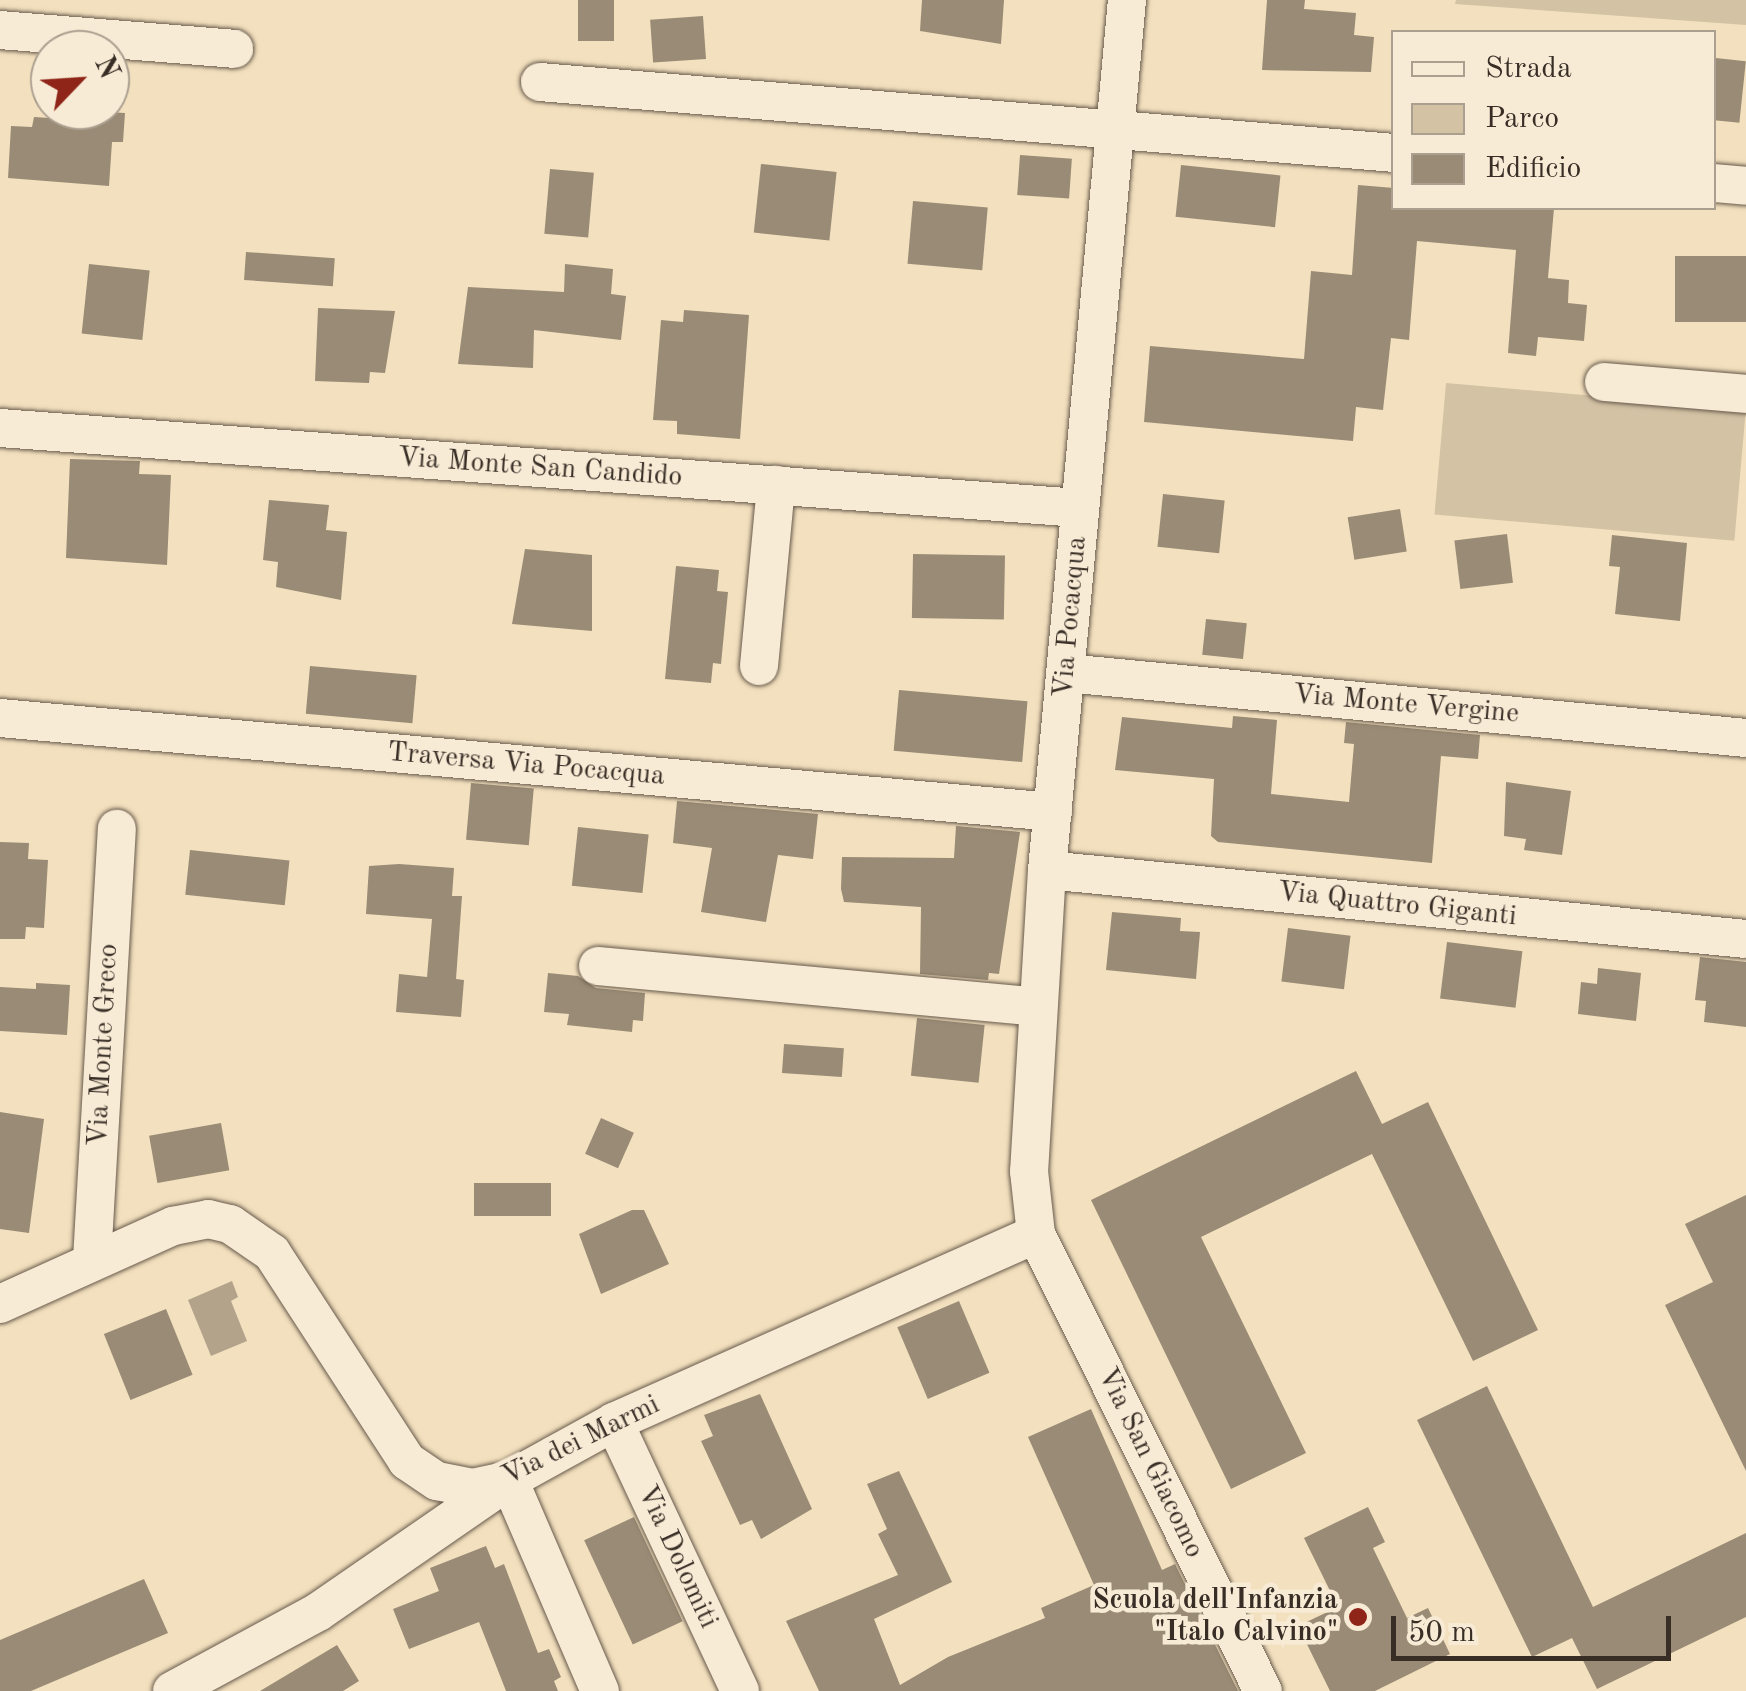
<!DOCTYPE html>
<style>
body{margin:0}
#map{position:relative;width:1746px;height:1691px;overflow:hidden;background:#f3e0be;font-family:"Old Standard TT",serif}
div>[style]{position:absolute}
.green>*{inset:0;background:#d3c2a4;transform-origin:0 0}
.water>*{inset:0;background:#b3a38a}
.building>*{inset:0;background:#998b75;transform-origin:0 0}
.roads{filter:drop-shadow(0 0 2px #675a4c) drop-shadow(0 0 2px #675a4c)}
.minor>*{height:38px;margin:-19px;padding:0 19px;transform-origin:19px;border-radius:19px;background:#f7ebd5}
.dots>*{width:28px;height:28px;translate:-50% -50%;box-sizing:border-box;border:5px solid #f7ebd5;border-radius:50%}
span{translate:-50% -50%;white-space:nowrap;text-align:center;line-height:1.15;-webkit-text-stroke:9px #f7ebd5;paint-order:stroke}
.street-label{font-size:28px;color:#382e26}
.poi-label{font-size:28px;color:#382e26;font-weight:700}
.right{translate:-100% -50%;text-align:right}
.legend{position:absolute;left:1391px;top:30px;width:325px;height:180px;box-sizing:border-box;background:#f7ebd5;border:2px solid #ab9f8f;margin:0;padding:12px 18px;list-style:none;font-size:30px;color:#382e26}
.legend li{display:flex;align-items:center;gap:20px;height:50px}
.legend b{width:50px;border:2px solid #ab9f8f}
.north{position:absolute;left:30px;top:30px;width:100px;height:100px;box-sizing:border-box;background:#f7ebd5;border:2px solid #ab9f8f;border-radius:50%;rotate:65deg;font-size:28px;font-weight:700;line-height:40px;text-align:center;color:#382e26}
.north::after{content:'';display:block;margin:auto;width:35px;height:45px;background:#8f2418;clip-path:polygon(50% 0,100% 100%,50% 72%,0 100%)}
.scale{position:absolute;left:1391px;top:1616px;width:280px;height:45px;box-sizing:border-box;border:5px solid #382e26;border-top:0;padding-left:12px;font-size:30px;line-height:35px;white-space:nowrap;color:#382e26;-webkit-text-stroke:8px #f7ebd5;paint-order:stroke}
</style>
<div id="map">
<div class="green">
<i style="clip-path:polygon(1456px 0,1746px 0,1746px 25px,1455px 4px)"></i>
<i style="left:1446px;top:383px;width:301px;height:132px;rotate:5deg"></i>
</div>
<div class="water">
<i style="clip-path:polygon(232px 1281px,238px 1297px,231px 1301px,247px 1341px,211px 1356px,188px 1300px)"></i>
</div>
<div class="building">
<i style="left:578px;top:0;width:36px;height:41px"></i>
<i style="clip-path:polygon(922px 0,1004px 0,1001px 44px,920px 31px)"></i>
<i style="clip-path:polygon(1267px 0,1305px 0,1304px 9px,1356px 13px,1354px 35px,1374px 37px,1371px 72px,1262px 70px)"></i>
<i style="left:703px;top:16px;width:43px;height:53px;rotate:86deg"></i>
<i style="left:1716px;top:58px;width:30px;height:62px;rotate:6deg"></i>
<i style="clip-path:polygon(66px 110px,125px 113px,123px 142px,112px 142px,109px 186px,8px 178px,11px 126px,32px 127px,34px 117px,65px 119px)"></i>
<i style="left:1020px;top:155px;width:52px;height:40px;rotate:4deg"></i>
<i style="left:761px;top:164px;width:76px;height:69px;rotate:6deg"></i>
<i style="left:1181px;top:165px;width:100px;height:52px;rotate:6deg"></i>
<i style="left:550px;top:169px;width:44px;height:65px;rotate:5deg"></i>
<i style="clip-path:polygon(1358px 185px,1394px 188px,1394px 208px,1554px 208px,1548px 278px,1569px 280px,1568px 303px,1587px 305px,1584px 341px,1538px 337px,1536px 356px,1508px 353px,1516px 250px,1417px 241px,1409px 340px,1391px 338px,1383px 410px,1356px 407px,1353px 441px,1144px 422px,1150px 346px,1304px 359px,1311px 271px,1352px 275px)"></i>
<i style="left:913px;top:201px;width:75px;height:63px;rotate:5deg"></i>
<i style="left:246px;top:252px;width:89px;height:28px;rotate:4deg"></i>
<i style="left:1746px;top:256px;width:66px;height:71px;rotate:90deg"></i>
<i style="left:89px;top:264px;width:61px;height:70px;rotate:6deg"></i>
<i style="clip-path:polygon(565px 264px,613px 269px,611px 294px,626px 296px,621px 340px,534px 330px,533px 368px,458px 364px,468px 287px,564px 292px)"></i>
<i style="clip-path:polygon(318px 308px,395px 311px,385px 373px,370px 372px,369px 383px,315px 381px)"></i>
<i style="clip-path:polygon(684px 310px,749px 315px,740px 439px,677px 434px,677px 421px,653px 420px,661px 320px,683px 322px)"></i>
<i style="clip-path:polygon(70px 459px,140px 461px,139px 474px,171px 475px,167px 565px,66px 558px)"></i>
<i style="left:1163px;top:494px;width:62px;height:53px;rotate:6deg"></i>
<i style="clip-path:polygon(269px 500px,329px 505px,326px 530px,347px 532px,341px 600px,276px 587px,278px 562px,263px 560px)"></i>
<i style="left:1400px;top:509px;width:43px;height:53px;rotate:81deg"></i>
<i style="left:1507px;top:534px;width:49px;height:53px;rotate:83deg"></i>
<i style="clip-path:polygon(1612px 535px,1687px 543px,1680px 621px,1615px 614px,1620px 567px,1609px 566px)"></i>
<i style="clip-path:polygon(525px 549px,592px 555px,592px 631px,512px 624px)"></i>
<i style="left:913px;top:554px;width:92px;height:64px;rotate:1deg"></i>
<i style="clip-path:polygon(676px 566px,719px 570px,717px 591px,728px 592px,721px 664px,713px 663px,711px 683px,665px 679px)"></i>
<i style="left:1206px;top:619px;width:41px;height:36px;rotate:6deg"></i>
<i style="left:310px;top:666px;width:107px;height:48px;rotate:5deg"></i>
<i style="left:899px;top:690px;width:129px;height:61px;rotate:5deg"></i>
<i style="clip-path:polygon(1233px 716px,1277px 720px,1271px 794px,1349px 802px,1354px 744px,1344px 743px,1346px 722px,1480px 735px,1478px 759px,1441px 756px,1432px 863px,1218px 842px,1211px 836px,1214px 779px,1115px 770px,1122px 717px,1232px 728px)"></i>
<i style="clip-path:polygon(1506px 782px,1571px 791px,1562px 855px,1524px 850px,1526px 839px,1504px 836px)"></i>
<i style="left:471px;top:783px;width:63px;height:57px;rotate:5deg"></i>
<i style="clip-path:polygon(677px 801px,818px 814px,813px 859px,778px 855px,766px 922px,701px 912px,712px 848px,673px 843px)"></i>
<i style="clip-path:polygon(956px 826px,1020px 832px,999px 974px,989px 973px,988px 980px,920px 974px,921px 907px,844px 902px,841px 889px,842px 857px,954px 858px)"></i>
<i style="left:578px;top:827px;width:71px;height:59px;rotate:6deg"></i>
<i style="clip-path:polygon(0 842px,29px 843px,28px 859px,48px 860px,44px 928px,26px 927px,25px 939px,0 939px)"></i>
<i style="left:190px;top:850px;width:100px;height:45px;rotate:6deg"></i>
<i style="clip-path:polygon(399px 864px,454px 868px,452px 896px,462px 896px,456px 979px,464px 980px,461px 1017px,396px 1012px,399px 974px,427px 977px,432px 919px,366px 914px,369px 866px)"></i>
<i style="clip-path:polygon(1112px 912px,1181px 918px,1180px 931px,1200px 932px,1196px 979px,1106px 970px)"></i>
<i style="left:1288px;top:928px;width:63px;height:54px;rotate:7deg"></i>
<i style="left:1447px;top:942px;width:76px;height:57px;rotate:7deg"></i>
<i style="clip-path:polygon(1700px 957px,1746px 962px,1746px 1027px,1704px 1022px,1706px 1001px,1695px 1000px)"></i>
<i style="clip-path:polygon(1598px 968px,1641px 973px,1636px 1021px,1578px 1014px,1581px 982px,1597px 984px)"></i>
<i style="clip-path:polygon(548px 973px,578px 976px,596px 988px,645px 993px,643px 1021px,633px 1020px,632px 1032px,567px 1025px,569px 1014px,544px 1012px)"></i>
<i style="clip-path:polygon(36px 983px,70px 985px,67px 1035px,0 1031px,0 987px,36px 989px)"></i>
<i style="left:917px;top:1018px;width:68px;height:58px;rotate:6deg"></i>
<i style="left:784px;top:1044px;width:60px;height:29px;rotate:4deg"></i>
<i style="clip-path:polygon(1356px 1071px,1382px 1124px,1428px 1102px,1538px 1330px,1473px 1361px,1372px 1154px,1201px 1237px,1306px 1453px,1231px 1489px,1091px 1200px)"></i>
<i style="clip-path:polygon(0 1112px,44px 1119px,29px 1233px,0 1229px)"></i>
<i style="left:601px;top:1118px;width:36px;height:39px;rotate:24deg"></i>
<i style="left:221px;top:1123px;width:48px;height:73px;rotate:80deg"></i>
<i style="left:551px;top:1183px;width:33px;height:77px;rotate:90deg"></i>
<i style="clip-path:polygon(1746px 1195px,1746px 1471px,1665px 1305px,1713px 1282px,1685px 1224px)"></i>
<i style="clip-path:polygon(632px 1210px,644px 1210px,669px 1264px,601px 1294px,579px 1234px)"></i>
<i style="left:959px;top:1301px;width:78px;height:67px;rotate:67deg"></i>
<i style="left:166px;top:1309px;width:71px;height:67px;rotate:68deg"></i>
<i style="clip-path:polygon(1487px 1386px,1593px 1607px,1746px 1533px,1746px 1617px,1597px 1689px,1572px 1638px,1532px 1657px,1417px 1420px)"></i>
<i style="clip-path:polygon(760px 1394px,812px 1509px,761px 1539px,752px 1520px,740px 1525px,701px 1441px,713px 1436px,704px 1415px)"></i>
<i style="clip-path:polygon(1091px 1409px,1162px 1570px,1175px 1564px,1238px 1691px,819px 1691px,786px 1621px,898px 1575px,878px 1534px,887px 1529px,867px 1484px,899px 1471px,952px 1582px,874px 1619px,900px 1685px,948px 1657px,1045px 1618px,1041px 1608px,1094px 1585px,1028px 1437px)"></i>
<i style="clip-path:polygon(1368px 1507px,1385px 1542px,1373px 1548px,1407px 1618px,1428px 1608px,1450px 1654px,1375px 1691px,1330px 1691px,1298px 1626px,1338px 1607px,1304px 1538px)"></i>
<i style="left:634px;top:1517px;width:115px;height:55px;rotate:65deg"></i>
<i style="clip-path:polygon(486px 1546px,495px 1568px,504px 1564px,538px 1653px,549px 1649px,561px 1677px,554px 1681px,558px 1691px,506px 1691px,479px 1622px,409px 1649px,393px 1609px,439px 1591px,430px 1568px)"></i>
<i style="clip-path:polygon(144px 1579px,168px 1633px,31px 1691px,0 1691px,0 1640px)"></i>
<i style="clip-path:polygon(337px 1645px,359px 1681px,343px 1691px,260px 1691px)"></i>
</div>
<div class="roads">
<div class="minor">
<i style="left:1127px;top:0;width:874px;rotate:95.25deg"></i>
<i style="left:1047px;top:870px;width:302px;rotate:93.4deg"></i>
<i style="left:1029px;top:1171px;width:63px;rotate:83.7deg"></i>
<i style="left:1036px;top:1234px;width:510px;rotate:63.59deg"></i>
<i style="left:0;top:30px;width:235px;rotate:4.6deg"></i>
<i style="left:540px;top:82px;width:857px;rotate:4.75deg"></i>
<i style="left:1714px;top:183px;width:32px;rotate:5deg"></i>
<i style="left:1604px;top:382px;width:143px;rotate:4.8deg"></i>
<i style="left:0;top:428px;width:1083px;rotate:4.24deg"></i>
<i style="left:759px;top:666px;width:182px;rotate:-84.6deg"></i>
<i style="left:1066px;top:673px;width:683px;rotate:5.46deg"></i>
<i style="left:0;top:718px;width:1057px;rotate:5.1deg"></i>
<i style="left:1047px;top:870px;width:702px;rotate:5.64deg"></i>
<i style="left:598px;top:966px;width:441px;rotate:5.3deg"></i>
<i style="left:92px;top:1260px;width:432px;rotate:-86.7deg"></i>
<i style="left:0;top:1304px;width:190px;rotate:-24.3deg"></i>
<i style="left:173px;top:1226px;width:36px;rotate:-11deg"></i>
<i style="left:208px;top:1219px;width:23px;rotate:13deg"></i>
<i style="left:230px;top:1224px;width:51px;rotate:34.6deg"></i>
<i style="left:272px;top:1253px;width:248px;rotate:57deg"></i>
<i style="left:407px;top:1461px;width:36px;rotate:34deg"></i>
<i style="left:437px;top:1481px;width:36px;rotate:11deg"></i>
<i style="left:472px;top:1488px;width:38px;rotate:-12deg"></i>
<i style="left:509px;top:1480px;width:120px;rotate:-28.9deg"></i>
<i style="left:614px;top:1422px;width:462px;rotate:-24deg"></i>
<i style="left:614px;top:1422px;width:297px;rotate:64.9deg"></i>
<i style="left:172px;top:1691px;width:166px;rotate:-28.4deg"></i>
<i style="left:318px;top:1612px;width:232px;rotate:-34.6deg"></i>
<i style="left:509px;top:1480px;width:230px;rotate:66.7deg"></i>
</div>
</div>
<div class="dots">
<i style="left:1358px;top:1617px;background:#8f2418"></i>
</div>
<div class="street-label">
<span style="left:540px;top:468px;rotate:4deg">Via Monte San Candido</span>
<span style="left:1071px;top:617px;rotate:-85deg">Via Pocacqua</span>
<span style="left:1406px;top:705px;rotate:5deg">Via Monte Vergine</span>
<span style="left:526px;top:765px;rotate:5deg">Traversa Via Pocacqua</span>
<span style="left:1397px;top:905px;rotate:6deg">Via Quattro Giganti</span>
<span style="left:104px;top:1045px;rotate:-87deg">Via Monte Greco</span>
<span style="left:581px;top:1441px;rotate:-26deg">Via dei Marmi</span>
<span style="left:1150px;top:1463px;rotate:64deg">Via San Giacomo</span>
<span style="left:677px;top:1557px;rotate:65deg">Via Dolomiti</span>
</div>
<div class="poi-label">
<span class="right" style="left:1338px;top:1617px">Scuola dell'Infanzia<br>"Italo Calvino"</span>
</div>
<ul class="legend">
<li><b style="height:12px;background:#f7ebd5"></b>Strada</li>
<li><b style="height:28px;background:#d3c2a4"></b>Parco</li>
<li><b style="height:28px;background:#998b75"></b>Edificio</li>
</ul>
<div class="north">N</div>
<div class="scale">50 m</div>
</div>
